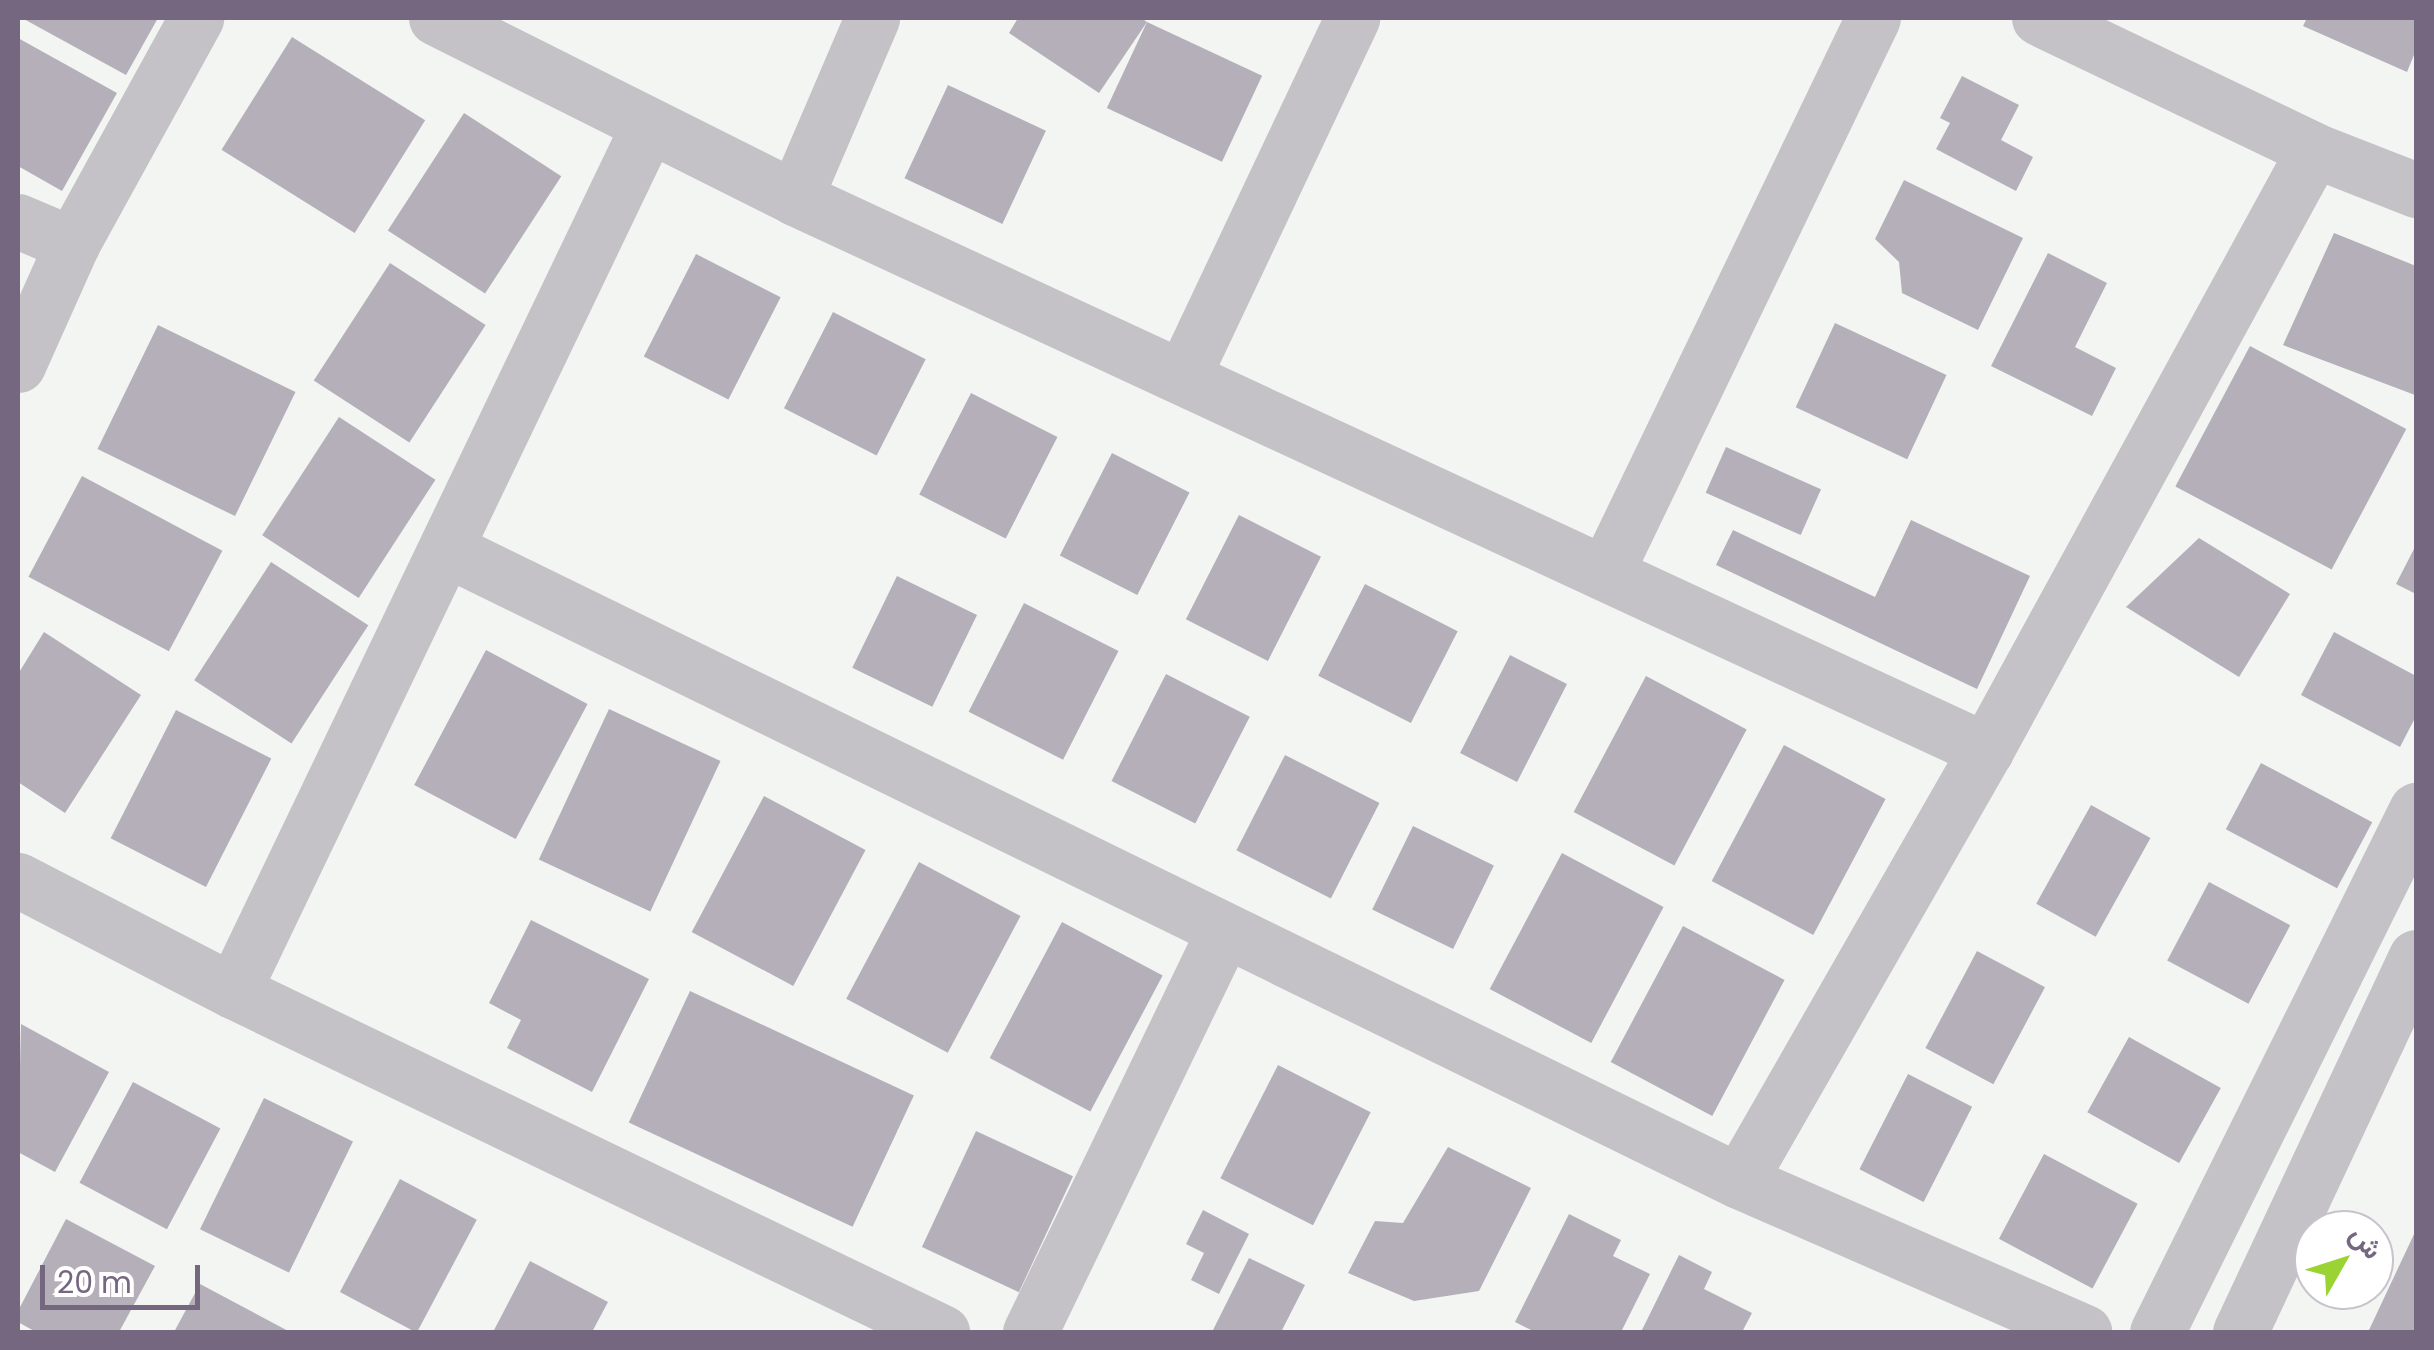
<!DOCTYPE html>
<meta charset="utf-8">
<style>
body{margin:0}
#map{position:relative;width:2434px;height:1350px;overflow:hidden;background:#f2f5f2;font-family:Poppins,Vazirmatn,sans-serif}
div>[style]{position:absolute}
.building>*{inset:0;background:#b4afb9;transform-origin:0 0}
.minor>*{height:55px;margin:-27.5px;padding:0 27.5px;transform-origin:27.5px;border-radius:27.5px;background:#c4c1c7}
span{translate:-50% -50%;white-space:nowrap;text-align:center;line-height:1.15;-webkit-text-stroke:10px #fff;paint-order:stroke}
.frame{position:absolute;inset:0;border:20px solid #756780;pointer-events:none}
.north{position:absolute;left:2294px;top:1210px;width:100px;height:100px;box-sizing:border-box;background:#fff;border:2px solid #c8c2cc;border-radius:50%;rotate:51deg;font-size:28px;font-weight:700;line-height:40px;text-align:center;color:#756780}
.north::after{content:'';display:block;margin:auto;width:35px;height:45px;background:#9bd334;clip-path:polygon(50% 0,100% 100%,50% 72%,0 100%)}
.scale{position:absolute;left:40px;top:1265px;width:160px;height:45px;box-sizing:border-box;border:5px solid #756780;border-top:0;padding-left:12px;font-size:30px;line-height:35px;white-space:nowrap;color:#756780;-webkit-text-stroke:8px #fff;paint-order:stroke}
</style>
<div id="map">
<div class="building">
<i style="clip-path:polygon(22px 18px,158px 18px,126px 75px)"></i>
<i style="clip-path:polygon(1018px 18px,1141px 18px,1147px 22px,1099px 93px,1009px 33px)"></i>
<i style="clip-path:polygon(2307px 18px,2416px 18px,2416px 50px,2407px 72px,2303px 26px)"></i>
<i style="left:1147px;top:22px;width:127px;height:95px;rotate:25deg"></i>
<i style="left:292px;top:37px;width:157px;height:133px;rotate:32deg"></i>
<i style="clip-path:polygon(18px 38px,117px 93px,62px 191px,18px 166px)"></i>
<i style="clip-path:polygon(1962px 76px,2019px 105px,2001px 140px,2033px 157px,2016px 191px,1936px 149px,1950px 123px,1940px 118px)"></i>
<i style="left:948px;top:85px;width:108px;height:103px;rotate:25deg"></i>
<i style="left:464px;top:113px;width:116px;height:140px;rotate:33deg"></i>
<i style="clip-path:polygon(1904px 180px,2023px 238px,1978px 330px,1902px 293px,1899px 262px,1875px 239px)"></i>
<i style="clip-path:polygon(2334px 233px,2416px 266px,2415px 395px,2283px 345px)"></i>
<i style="clip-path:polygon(2048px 253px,2107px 283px,2075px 347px,2116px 368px,2092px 416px,1991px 366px)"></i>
<i style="left:696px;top:254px;width:95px;height:115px;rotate:27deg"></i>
<i style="left:390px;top:263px;width:114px;height:140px;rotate:33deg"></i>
<i style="left:833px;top:312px;width:104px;height:108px;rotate:27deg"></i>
<i style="left:1835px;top:323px;width:123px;height:93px;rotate:25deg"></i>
<i style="left:158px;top:325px;width:153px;height:138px;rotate:26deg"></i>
<i style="left:2250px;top:346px;width:177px;height:159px;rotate:28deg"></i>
<i style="left:971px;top:393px;width:97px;height:114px;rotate:27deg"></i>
<i style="left:339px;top:417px;width:115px;height:141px;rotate:33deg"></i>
<i style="left:1726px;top:447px;width:104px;height:50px;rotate:24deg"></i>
<i style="left:1112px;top:453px;width:87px;height:115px;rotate:27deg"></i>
<i style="left:82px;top:476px;width:159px;height:114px;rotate:28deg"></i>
<i style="left:1239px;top:515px;width:92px;height:117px;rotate:27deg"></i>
<i style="clip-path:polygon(1911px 520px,2030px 576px,1977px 689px,1716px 565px,1733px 530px,1875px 597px)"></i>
<i style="clip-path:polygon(2199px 538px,2290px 594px,2239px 677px,2126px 607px)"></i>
<i style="clip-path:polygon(2416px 545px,2416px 594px,2396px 584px)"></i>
<i style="left:271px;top:562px;width:116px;height:141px;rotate:33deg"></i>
<i style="left:897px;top:576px;width:89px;height:102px;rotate:26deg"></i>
<i style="left:1365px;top:584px;width:104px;height:103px;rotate:27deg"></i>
<i style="left:1024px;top:603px;width:106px;height:122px;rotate:27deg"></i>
<i style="clip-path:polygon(44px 632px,141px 695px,65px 813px,18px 782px,18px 674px)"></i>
<i style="clip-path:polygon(2334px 632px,2416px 676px,2416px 716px,2400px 747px,2301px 695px)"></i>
<i style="left:486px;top:650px;width:115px;height:153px;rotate:28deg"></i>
<i style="left:1510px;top:655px;width:64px;height:110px;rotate:27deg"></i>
<i style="left:1166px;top:674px;width:94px;height:120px;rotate:27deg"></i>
<i style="left:1646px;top:676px;width:114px;height:154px;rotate:28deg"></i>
<i style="left:609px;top:709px;width:123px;height:166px;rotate:25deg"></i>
<i style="left:176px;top:710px;width:107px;height:144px;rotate:27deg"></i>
<i style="left:1784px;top:745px;width:115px;height:154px;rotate:28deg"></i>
<i style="left:1285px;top:755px;width:106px;height:107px;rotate:27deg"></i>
<i style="left:2261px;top:763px;width:126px;height:75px;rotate:28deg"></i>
<i style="left:764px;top:796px;width:115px;height:154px;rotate:28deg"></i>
<i style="left:2091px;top:805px;width:68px;height:113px;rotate:29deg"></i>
<i style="left:1413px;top:826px;width:90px;height:93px;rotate:26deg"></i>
<i style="left:1562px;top:853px;width:115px;height:154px;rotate:28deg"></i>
<i style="left:919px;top:862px;width:115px;height:155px;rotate:28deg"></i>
<i style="left:2209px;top:882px;width:92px;height:89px;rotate:28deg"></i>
<i style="clip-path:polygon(531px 920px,649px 979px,592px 1092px,507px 1048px,521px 1020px,489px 1003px)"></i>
<i style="left:1062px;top:922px;width:114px;height:154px;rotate:28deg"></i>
<i style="left:1683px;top:926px;width:115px;height:154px;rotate:28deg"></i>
<i style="left:1977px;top:951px;width:77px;height:110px;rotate:28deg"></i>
<i style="left:690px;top:991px;width:247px;height:145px;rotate:25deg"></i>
<i style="clip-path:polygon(21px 1024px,109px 1072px,55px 1172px,18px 1152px)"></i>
<i style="left:2129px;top:1037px;width:105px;height:86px;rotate:29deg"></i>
<i style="left:1278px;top:1065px;width:104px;height:127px;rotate:27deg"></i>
<i style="left:1908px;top:1074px;width:72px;height:107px;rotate:27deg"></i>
<i style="left:133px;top:1082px;width:99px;height:114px;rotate:28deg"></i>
<i style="left:264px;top:1098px;width:99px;height:146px;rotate:26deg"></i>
<i style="left:976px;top:1131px;width:107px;height:128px;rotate:25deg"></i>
<i style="clip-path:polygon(1448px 1147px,1531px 1188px,1479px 1291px,1414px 1301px,1348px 1273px,1375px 1221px,1403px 1223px)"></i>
<i style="left:2044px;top:1154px;width:106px;height:96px;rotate:28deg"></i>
<i style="left:400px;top:1179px;width:87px;height:128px;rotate:28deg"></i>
<i style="clip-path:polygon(1203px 1210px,1249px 1234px,1219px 1294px,1191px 1280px,1204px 1253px,1186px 1244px)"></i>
<i style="clip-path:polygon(1569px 1214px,1621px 1240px,1613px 1256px,1650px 1274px,1621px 1332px,1535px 1332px,1515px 1322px)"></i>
<i style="clip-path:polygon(66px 1219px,155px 1266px,119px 1332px,36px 1332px,18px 1322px,18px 1311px)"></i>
<i style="clip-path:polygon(2416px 1230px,2416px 1332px,2369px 1330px)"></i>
<i style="clip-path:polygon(1679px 1255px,1712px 1272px,1704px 1289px,1752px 1313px,1742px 1332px,1641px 1332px)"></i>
<i style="clip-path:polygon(1249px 1258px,1305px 1285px,1281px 1332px,1212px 1332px)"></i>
<i style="clip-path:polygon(530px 1261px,608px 1302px,592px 1332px,493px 1332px)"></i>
<i style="clip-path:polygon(200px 1284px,290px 1332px,174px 1332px)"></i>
</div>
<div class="minor">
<i style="left:436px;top:18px;width:402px;rotate:26.6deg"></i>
<i style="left:795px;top:198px;width:1313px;rotate:24.87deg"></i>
<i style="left:2039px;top:18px;width:305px;rotate:25.6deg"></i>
<i style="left:2314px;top:150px;width:110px;rotate:21.4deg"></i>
<i style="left:795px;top:198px;width:196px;rotate:-66.8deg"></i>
<i style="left:18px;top:221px;width:59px;rotate:23.1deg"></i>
<i style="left:18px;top:365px;width:133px;rotate:-65.9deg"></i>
<i style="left:72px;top:244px;width:258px;rotate:-61.2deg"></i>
<i style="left:1184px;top:374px;width:394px;rotate:-64.7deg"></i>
<i style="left:446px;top:549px;width:1439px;rotate:26.05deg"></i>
<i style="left:1739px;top:1181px;width:377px;rotate:23.6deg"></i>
<i style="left:1606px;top:572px;width:615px;rotate:-64.27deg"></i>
<i style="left:18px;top:880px;width:242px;rotate:27.3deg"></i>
<i style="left:233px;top:991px;width:787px;rotate:25.69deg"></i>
<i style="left:233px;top:991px;width:959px;rotate:-64.37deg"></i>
<i style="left:1739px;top:1181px;width:497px;rotate:-60.2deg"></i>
<i style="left:1986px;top:750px;width:684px;rotate:-61.34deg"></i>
<i style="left:1030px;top:1332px;width:444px;rotate:-64.2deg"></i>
<i style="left:2157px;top:1332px;width:583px;rotate:-63.61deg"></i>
<i style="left:2240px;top:1332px;width:414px;rotate:-64.9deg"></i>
</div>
<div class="frame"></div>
<div class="north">ش</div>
<div class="scale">20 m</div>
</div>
